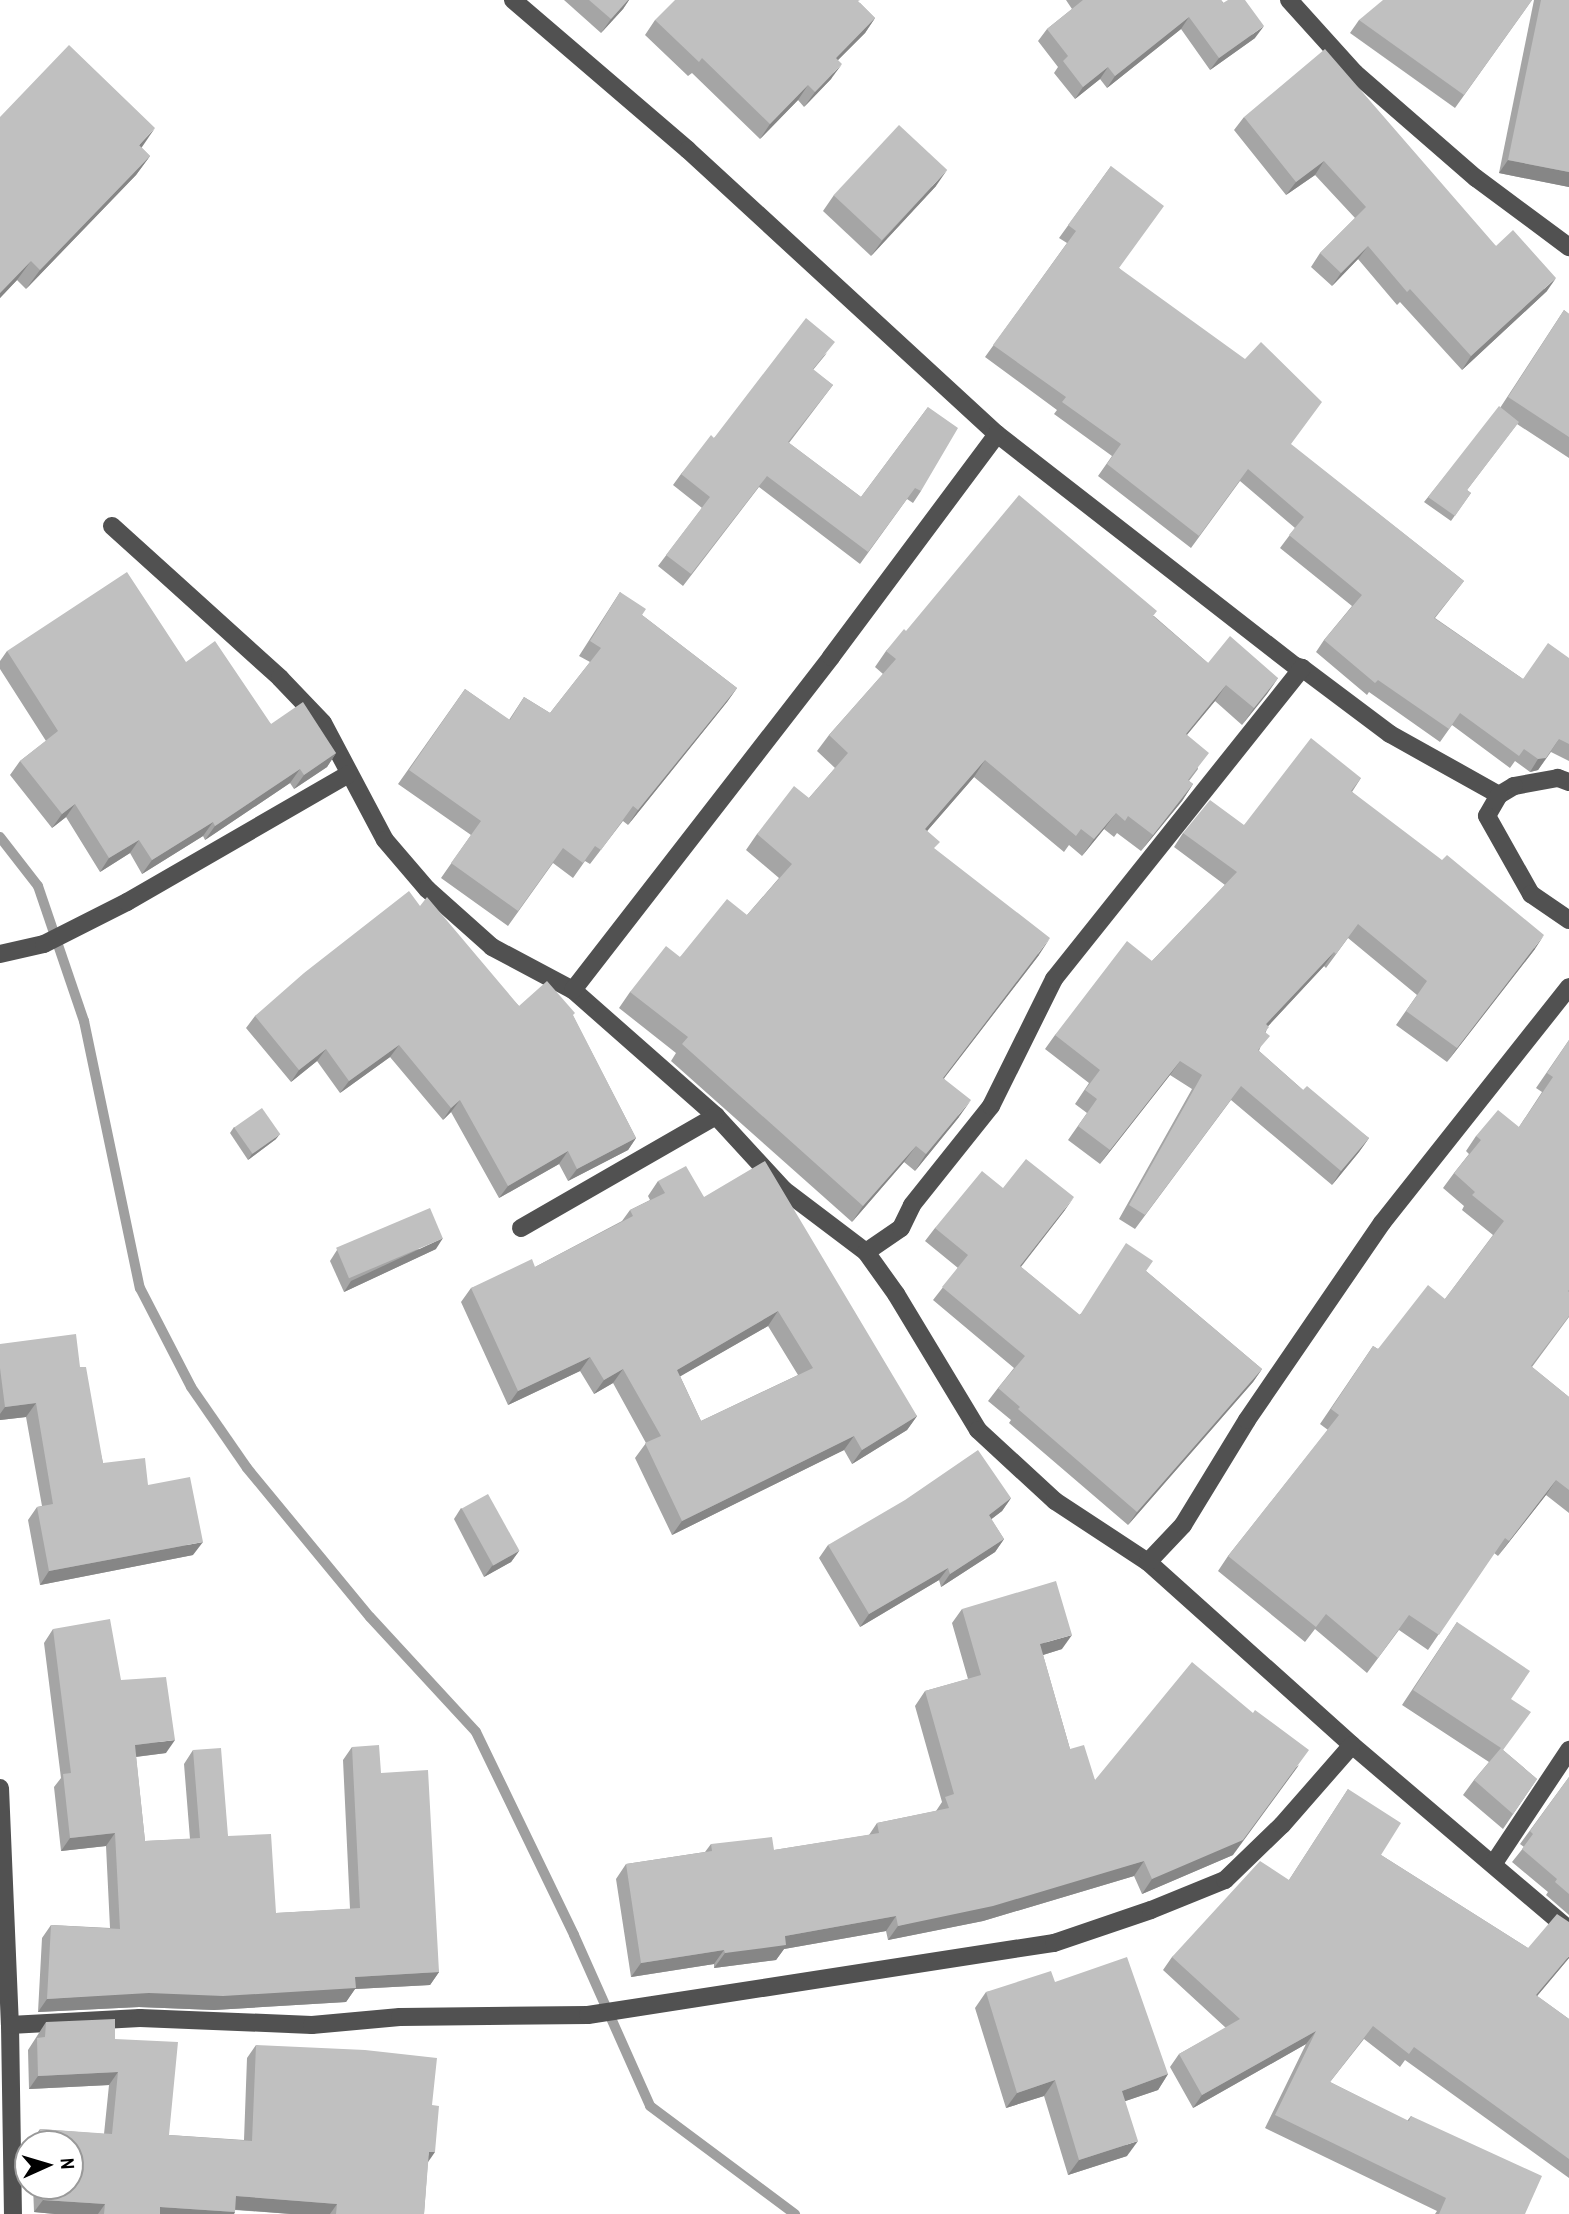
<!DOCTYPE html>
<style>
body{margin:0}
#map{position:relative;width:1569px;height:2214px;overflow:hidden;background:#fff;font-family:"Archivo Narrow",sans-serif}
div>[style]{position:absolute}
.stream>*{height:10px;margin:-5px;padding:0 5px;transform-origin:5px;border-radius:5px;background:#9f9f9f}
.minor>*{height:18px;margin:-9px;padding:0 9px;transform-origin:9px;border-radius:9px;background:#515151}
.wall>*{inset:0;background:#a5a5a5}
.shaded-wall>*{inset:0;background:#868686}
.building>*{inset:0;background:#c0c0c0;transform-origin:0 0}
span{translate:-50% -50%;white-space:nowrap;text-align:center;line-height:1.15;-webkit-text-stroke:6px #fff;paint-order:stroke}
.north{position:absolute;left:14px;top:2130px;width:70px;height:70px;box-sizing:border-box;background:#fff;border:2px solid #999;border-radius:50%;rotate:86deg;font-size:19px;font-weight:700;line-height:28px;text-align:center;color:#000}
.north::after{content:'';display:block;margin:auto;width:24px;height:32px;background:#000;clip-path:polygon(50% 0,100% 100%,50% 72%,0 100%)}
</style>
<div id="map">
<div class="stream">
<i style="left:0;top:837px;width:62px;rotate:52.2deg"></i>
<i style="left:38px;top:886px;width:143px;rotate:71.2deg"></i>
<i style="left:84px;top:1021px;width:273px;rotate:78.2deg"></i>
<i style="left:140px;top:1288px;width:111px;rotate:62.7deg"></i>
<i style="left:191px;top:1387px;width:98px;rotate:55.3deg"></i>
<i style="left:247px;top:1468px;width:193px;rotate:50.5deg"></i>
<i style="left:370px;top:1617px;width:156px;rotate:47.3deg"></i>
<i style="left:476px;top:1732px;width:225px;rotate:64.2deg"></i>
<i style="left:574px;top:1935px;width:187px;rotate:66deg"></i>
<i style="left:650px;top:2106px;width:181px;rotate:36.7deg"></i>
</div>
<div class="minor">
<i style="left:513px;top:0;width:230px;rotate:40.6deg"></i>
<i style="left:688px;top:150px;width:420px;rotate:42.6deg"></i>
<i style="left:997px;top:434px;width:378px;rotate:37.9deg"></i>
<i style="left:1295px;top:666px;width:7px;rotate:16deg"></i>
<i style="left:1302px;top:668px;width:110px;rotate:36.9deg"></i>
<i style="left:1390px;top:734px;width:125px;rotate:29.2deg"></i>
<i style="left:1289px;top:0;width:98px;rotate:47.9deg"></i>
<i style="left:1355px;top:73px;width:160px;rotate:41deg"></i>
<i style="left:1476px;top:178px;width:116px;rotate:36.6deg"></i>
<i style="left:112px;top:526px;width:227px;rotate:42.1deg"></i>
<i style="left:280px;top:678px;width:62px;rotate:46.3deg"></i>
<i style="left:323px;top:723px;width:132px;rotate:62.1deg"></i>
<i style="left:385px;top:840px;width:65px;rotate:49.4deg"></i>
<i style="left:427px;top:889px;width:87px;rotate:41.7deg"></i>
<i style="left:492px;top:947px;width:92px;rotate:28deg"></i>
<i style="left:573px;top:990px;width:191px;rotate:41.4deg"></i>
<i style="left:716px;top:1116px;width:100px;rotate:47.4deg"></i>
<i style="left:784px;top:1190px;width:103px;rotate:37.1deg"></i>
<i style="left:866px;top:1252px;width:52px;rotate:54.5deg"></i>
<i style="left:896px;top:1294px;width:159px;rotate:58.9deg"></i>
<i style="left:978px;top:1430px;width:105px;rotate:42.7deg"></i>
<i style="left:1055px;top:1501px;width:111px;rotate:33.3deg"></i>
<i style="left:1148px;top:1562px;width:274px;rotate:41.9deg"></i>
<i style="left:1352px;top:1745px;width:285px;rotate:40.4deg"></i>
<i style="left:1569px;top:782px;width:12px;rotate:-160deg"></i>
<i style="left:1558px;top:778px;width:45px;rotate:169.7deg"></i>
<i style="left:1514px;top:786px;width:17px;rotate:149deg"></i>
<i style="left:1499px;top:795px;width:24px;rotate:120deg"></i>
<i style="left:1487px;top:816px;width:90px;rotate:60.6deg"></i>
<i style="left:1531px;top:894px;width:46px;rotate:34.4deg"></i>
<i style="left:0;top:954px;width:45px;rotate:-12.8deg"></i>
<i style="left:44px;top:944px;width:93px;rotate:-26.8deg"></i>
<i style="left:127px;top:902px;width:256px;rotate:-30deg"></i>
<i style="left:573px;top:990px;width:421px;rotate:-52.2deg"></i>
<i style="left:831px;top:657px;width:278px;rotate:-53.3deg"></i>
<i style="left:521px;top:1228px;width:225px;rotate:-29.9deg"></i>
<i style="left:866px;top:1252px;width:42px;rotate:-34.4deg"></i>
<i style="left:901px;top:1228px;width:25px;rotate:-64deg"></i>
<i style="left:912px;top:1205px;width:127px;rotate:-51.4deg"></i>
<i style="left:991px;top:1106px;width:142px;rotate:-63.6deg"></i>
<i style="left:1054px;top:979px;width:398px;rotate:-51.4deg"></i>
<i style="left:1148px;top:1562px;width:51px;rotate:-46.6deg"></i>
<i style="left:1183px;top:1525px;width:123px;rotate:-58.6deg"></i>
<i style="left:1247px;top:1420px;width:239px;rotate:-55.6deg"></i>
<i style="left:1382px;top:1223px;width:301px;rotate:-51.6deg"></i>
<i style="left:0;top:1788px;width:237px;rotate:87.6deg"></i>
<i style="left:10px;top:2025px;width:189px;rotate:89.1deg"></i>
<i style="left:1494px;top:1863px;width:136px;rotate:-56.4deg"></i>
<i style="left:10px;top:2025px;width:130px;rotate:-3.1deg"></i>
<i style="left:140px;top:2018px;width:172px;rotate:2.3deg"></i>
<i style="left:312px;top:2025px;width:88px;rotate:-5.2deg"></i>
<i style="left:400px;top:2017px;width:188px;rotate:-0.6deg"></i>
<i style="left:588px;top:2015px;width:472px;rotate:-8.8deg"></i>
<i style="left:1054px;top:1943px;width:102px;rotate:-18.8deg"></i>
<i style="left:1151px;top:1910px;width:80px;rotate:-22.1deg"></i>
<i style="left:1225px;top:1880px;width:79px;rotate:-44deg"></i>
<i style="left:1282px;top:1825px;width:106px;rotate:-48.8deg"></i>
</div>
<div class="wall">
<i style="clip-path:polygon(564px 0,629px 0,623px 9px,601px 33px)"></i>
<i style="clip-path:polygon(1066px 0,1221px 0,1255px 38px,1210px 70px,1181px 29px,1107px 88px,1100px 79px,1075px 99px,1054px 73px,1058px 67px,1038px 41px,1047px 29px,1072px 9px)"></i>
<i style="clip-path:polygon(1532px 0,1455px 108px,1350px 33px,1359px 20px)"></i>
<i style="clip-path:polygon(1534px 0,1569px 0,1569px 187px,1499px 173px)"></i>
<i style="clip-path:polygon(860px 3px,875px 18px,865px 33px,838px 60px,831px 79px,804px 107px,798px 100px,760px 139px,692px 73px,688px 76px,645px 35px,655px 20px)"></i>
<i style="clip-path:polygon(0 117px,141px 147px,150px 156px,136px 175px,26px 289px,17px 280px,0 298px)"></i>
<i style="clip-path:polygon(1244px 117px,1496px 246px,1547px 291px,1462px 370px,1400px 302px,1397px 305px,1358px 259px,1332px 286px,1311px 267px,1320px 253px,1355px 218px,1315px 175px,1286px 195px,1234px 130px)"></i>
<i style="clip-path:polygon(1111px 166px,1119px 268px,1291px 445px,1464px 581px,1435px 618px,1523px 679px,1569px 658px,1569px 761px,1551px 752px,1538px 770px,1530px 772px,1515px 761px,1510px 768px,1452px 725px,1440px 742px,1369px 692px,1367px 695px,1316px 652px,1324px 640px,1352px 606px,1280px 548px,1295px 528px,1240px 481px,1191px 548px,1098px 476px,1112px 456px,1054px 414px,1057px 410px,985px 357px,1067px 243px,1059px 238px)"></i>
<i style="clip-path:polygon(936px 186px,871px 256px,823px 211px,834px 195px)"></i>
<i style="clip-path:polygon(1564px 310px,1569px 314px,1569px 458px,1517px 424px,1467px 490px,1471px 493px,1451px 521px,1424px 502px,1500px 408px)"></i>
<i style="clip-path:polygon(827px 353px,813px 370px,833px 385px,789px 443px,861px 497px,928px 407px,921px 491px,913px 503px,907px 499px,860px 564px,759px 487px,683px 586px,658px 566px,702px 508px,673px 485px,681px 474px,714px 438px)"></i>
<i style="clip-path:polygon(620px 592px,642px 615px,737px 688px,727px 702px,628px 825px,623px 821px,590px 864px,585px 861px,573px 878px,553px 863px,508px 926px,441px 878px,471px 835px,398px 784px,465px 689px,509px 720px,524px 697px,550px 713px,590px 662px,579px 656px)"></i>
<i style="clip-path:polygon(1154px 616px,1208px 663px,1278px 678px,1242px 725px,1215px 701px,1187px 735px,1198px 769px,1189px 781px,1193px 784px,1182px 801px,1141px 851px,1117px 833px,1114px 837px,1104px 829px,1082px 856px,1069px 845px,1064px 852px,974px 777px,927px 831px,934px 849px,1039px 955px,944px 1078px,959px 1117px,915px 1171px,904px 1162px,852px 1222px,671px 1061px,676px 1053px,619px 1008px,630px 992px,680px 957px,747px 915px,779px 878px,746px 850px,757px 834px,809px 798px,835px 768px,817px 751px,829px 735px,883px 674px,875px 667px,886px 651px,906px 631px)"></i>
<i style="clip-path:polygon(7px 651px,186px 662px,271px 724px,336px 753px,327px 767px,294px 789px,290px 783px,205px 840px,203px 836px,142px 874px,130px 853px,100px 872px,66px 817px,52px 828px,10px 775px,20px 761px,46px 741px,0 669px,0 661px)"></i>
<i style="clip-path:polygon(1361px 778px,1352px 792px,1535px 949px,1447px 1062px,1396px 1025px,1417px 995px,1348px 938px,1326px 968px,1324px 966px,1268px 1026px,1259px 1051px,1303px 1090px,1369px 1138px,1359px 1152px,1332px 1185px,1231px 1100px,1135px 1229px,1119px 1219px,1192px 1089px,1170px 1075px,1100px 1164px,1068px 1140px,1087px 1113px,1075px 1104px,1089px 1083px,1045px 1049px,1055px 1035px,1152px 961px,1225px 885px,1174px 847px,1183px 833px,1244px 825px)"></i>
<i style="clip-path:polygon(420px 906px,519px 1006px,573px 1016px,636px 1138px,628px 1150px,568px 1181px,559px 1164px,499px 1198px,451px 1112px,443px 1120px,390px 1057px,340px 1093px,317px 1061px,291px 1082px,246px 1028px,255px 1016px)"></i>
<i style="clip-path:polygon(1569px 1040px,1569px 1317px,1532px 1367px,1569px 1397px,1569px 1513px,1546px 1495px,1498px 1556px,1494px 1553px,1428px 1650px,1399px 1630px,1367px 1673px,1315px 1629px,1305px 1642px,1218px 1571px,1228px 1556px,1328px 1430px,1320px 1424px,1373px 1346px,1378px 1349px,1445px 1299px,1493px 1235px,1462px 1210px,1464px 1206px,1443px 1188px,1454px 1173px,1469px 1154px,1466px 1151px,1476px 1136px,1519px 1127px,1542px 1092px,1536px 1088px)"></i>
<i style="clip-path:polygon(234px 1127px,276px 1139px,248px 1160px,230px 1133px)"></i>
<i style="clip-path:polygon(evenodd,658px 1181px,704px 1197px,917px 1416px,907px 1430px,852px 1464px,844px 1450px,672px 1535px,635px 1458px,646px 1443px,613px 1383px,594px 1394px,580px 1371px,508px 1405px,461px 1302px,471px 1288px,535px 1267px,622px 1221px,630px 1210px,650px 1200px,648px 1196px,658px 1181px,768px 1326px,798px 1375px,701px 1421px,680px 1376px,768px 1326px)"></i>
<i style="clip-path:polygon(1003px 1188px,1065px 1210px,1021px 1267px,1079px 1315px,1146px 1271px,1262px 1369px,1253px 1382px,1128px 1525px,1009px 1423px,1011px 1420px,988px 1401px,998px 1388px,1014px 1368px,933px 1300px,958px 1268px,925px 1241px,935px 1228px)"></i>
<i style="clip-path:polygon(436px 1249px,344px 1292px,330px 1261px,337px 1250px)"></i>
<i style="clip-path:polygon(0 1344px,80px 1367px,103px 1463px,148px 1485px,193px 1555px,40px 1585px,28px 1520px,37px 1507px,42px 1506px,26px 1417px,0 1420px)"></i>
<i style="clip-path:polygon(1011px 1498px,1002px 1511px,991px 1519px,1004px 1539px,995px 1552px,941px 1587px,939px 1580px,860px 1627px,819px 1558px,828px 1545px)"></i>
<i style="clip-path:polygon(461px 1508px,519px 1551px,511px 1562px,484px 1577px,454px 1519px)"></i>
<i style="clip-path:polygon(962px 1609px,1062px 1649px,1043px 1655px,1070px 1749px,1095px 1780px,1233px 1855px,1142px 1894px,1134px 1876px,983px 1921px,888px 1940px,886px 1931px,784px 1949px,776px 1960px,714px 1968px,714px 1964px,631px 1977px,616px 1879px,626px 1864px,705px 1852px,711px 1844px,774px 1850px,869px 1835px,877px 1823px,936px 1811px,942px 1802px,915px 1706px,925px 1691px,968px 1679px,952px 1623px)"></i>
<i style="clip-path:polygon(1457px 1622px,1511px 1699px,1503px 1750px,1537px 1779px,1503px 1829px,1463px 1795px,1474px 1780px,1489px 1762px,1402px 1705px)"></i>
<i style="clip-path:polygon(53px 1629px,121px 1680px,166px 1753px,136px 1757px,145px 1841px,190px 1839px,184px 1764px,193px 1750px,228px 1836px,276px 1913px,350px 1909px,343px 1760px,352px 1747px,381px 1773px,439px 1972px,430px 1985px,355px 1989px,346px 2002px,214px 2010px,139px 2007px,38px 2012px,42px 1938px,51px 1925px,110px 1928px,106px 1846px,61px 1851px,54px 1787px,61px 1778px,44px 1643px)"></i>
<i style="clip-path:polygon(1569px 1777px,1569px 1915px,1546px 1895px,1548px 1892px,1512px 1862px,1524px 1847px,1520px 1844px)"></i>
<i style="clip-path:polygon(1348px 1789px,1381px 1855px,1528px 1948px,1569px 1958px,1537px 1996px,1569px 2019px,1569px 2178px,1405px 2060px,1400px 2067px,1364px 2039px,1330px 2082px,1407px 2121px,1411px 2116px,1525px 2214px,1435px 2214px,1437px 2211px,1265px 2128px,1306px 2044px,1193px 2108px,1170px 2067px,1179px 2054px,1226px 2028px,1163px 1970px,1172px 1957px,1289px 1880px)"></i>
<i style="clip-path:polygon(1055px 1982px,1168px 2074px,1158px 2090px,1125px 2101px,1127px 2156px,1068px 2175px,1044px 2096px,1006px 2108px,975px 2008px,986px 1992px)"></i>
<i style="clip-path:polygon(46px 2022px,115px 2039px,169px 2135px,244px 2140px,247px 2058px,256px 2045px,432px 2105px,424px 2214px,291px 2214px,235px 2210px,234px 2214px,55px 2214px,34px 2212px,33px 2186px,70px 2186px,70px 2144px,31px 2144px,31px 2142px,40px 2129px,104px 2134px,109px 2085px,29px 2089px,28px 2050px)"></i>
</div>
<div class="shaded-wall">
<i style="clip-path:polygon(628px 0,629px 0,623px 9px,601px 33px,611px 19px)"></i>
<i style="clip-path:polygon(1189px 17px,1181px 29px,1107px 88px,1115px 76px)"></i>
<i style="clip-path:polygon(875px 18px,865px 33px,825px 73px,836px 58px)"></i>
<i style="clip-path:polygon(1264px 26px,1255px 38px,1210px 70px,1219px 58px)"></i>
<i style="clip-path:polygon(842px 64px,831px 79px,804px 107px,815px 92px)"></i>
<i style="clip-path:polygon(1108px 67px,1100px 79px,1075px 99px,1083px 87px)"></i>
<i style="clip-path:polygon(808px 85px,798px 100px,760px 139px,770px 124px)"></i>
<i style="clip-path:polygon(155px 128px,142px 147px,125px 164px,139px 145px)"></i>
<i style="clip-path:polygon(150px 156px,136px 175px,26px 289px,40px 270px)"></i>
<i style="clip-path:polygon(1508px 160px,1569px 172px,1569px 187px,1499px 173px)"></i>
<i style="clip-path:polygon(1324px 161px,1315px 175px,1286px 195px,1296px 182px)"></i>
<i style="clip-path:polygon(947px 170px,936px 186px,871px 256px,882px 241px)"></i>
<i style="clip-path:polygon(1368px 246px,1358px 259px,1332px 286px,1341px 273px)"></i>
<i style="clip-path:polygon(31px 261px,17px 280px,0 298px,0 293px)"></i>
<i style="clip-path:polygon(1556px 278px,1547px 291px,1462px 370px,1471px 356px)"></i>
<i style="clip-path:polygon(1278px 678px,1267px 694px,1242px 725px,1254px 708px)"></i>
<i style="clip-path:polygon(1226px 685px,1215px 701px,1174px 750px,1186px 734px)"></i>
<i style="clip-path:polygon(737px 688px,727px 702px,628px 825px,638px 810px)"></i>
<i style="clip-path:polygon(1559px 739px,1538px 770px,1530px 772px,1538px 759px)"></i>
<i style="clip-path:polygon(336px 753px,327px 767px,294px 789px,304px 775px)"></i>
<i style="clip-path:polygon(985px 760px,974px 777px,914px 846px,925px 829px)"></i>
<i style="clip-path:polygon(300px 769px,290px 783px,205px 840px,215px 826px)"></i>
<i style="clip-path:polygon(1193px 784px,1182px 801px,1141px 851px,1153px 835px)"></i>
<i style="clip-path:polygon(75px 804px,66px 817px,52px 828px,62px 814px)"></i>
<i style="clip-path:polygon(1116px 813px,1104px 829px,1082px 856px,1094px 839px)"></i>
<i style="clip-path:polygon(213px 822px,203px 836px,142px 874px,152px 860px)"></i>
<i style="clip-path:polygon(139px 840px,130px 853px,100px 872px,109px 858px)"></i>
<i style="clip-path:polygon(1544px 935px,1535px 949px,1447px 1062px,1457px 1048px)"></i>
<i style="clip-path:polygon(1050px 938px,1039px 955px,932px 1094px,943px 1078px)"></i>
<i style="clip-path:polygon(1334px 952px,1324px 966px,1257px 1038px,1266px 1024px)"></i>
<i style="clip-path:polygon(399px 1045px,390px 1057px,340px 1093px,349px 1081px)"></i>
<i style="clip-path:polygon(326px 1049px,317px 1061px,291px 1082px,299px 1070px)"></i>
<i style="clip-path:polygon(1180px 1061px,1170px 1075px,1100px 1164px,1110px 1150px)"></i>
<i style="clip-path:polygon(460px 1100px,451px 1112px,443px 1120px,451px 1108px)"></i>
<i style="clip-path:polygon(971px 1100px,959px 1117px,915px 1171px,926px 1154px)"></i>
<i style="clip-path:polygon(280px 1134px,276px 1139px,248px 1160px,252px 1154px)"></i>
<i style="clip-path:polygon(636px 1138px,628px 1150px,568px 1181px,577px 1169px)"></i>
<i style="clip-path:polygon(1369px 1138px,1359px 1152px,1332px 1185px,1341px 1171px)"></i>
<i style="clip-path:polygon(916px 1146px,904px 1162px,852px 1222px,863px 1206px)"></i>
<i style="clip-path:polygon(568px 1151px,559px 1164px,499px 1198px,508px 1186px)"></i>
<i style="clip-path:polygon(1074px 1197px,1065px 1210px,1011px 1279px,1020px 1266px)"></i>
<i style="clip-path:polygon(443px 1238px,436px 1249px,344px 1292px,351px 1281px)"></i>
<i style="clip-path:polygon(778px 1311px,768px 1326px,667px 1384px,677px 1370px)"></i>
<i style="clip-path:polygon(590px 1357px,580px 1371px,508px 1405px,518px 1391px)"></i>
<i style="clip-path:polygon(623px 1369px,613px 1383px,594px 1394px,604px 1380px)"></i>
<i style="clip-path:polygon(1262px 1369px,1253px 1382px,1128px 1525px,1137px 1512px)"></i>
<i style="clip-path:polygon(36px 1403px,26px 1417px,0 1420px,0 1414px,5px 1407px)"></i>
<i style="clip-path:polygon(917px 1416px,907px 1430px,852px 1464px,862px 1450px)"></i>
<i style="clip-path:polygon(854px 1436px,844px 1450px,672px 1535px,682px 1521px)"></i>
<i style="clip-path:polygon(1556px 1480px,1546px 1495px,1498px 1556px,1509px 1541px)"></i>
<i style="clip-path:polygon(1011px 1498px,1002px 1511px,980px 1528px,989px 1515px)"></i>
<i style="clip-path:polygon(1004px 1539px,995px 1552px,941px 1587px,950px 1574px)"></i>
<i style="clip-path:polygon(203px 1542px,193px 1555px,40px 1585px,49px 1571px)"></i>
<i style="clip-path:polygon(519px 1551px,511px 1562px,484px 1577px,492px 1566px)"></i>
<i style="clip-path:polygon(948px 1568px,939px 1580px,860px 1627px,869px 1614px)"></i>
<i style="clip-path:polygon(1072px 1635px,1062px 1649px,1030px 1659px,1040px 1644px)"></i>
<i style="clip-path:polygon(175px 1740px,166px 1753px,126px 1758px,135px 1745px)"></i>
<i style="clip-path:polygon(1299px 1765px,1233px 1855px,1142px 1894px,1152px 1879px)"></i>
<i style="clip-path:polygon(115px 1833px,106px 1846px,61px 1851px,70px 1838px)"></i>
<i style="clip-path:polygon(1144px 1861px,1134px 1876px,983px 1921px,888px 1940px,898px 1926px)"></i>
<i style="clip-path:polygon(896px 1916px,886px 1931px,784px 1949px,776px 1960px,714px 1968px,725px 1953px,785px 1936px)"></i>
<i style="clip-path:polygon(724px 1950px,714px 1964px,631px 1977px,641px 1963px)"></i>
<i style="clip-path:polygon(1569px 1956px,1569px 1958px,1527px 2008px,1536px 1995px)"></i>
<i style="clip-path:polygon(439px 1972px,430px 1985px,355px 1989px,346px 2002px,214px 2010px,139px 2007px,38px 2012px,47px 1999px,355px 1977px)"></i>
<i style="clip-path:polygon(1316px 2031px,1306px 2044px,1193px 2108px,1202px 2095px)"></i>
<i style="clip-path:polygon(118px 2072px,109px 2085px,29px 2089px,38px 2076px)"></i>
<i style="clip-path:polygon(1168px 2074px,1158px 2090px,1111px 2106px,1122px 2091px)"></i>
<i style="clip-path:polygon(1055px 2080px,1044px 2096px,1006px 2108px,1017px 2093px)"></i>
<i style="clip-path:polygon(1138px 2141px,1127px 2156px,1068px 2175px,1079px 2160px)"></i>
<i style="clip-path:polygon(429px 2152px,435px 2152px,426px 2165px)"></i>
<i style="clip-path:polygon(236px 2196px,337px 2204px,330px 2214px,291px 2214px,227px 2209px)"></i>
<i style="clip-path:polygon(43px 2200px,105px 2204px,98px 2214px,55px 2214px,34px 2212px)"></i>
<i style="clip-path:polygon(160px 2207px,235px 2212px,234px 2214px,155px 2214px)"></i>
</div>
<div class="building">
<i style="clip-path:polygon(589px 0,628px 0,611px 19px)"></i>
<i style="clip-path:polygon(675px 0,860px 0,858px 1px,875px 18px,836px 58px,842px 64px,815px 92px,808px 85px,770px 124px,702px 58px,699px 62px,655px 20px)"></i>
<i style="clip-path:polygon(1083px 0,1221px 0,1223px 3px,1228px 0,1245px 0,1264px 26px,1219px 58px,1189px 17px,1115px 76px,1108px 67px,1083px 87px,1063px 61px,1068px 56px,1047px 29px)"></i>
<i style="clip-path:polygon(1383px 0,1532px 0,1464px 95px,1359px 20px)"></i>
<i style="clip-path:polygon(1541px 0,1569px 0,1569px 172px,1508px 160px)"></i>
<i style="clip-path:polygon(69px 45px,155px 128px,139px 145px,150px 156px,40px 270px,31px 261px,0 293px,0 117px)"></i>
<i style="clip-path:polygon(1325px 49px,1496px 246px,1513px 230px,1556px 278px,1471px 356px,1410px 289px,1407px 292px,1368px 246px,1341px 273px,1320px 253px,1366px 207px,1324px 161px,1296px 182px,1244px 117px)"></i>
<i style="left:899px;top:125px;width:66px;height:96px;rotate:43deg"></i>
<i style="clip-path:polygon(1111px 166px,1164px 206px,1119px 268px,1245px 359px,1261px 342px,1322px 402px,1291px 444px,1464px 581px,1434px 618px,1523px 679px,1548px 643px,1569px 658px,1569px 744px,1559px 739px,1546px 758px,1538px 759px,1524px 749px,1519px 756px,1460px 713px,1449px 729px,1378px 680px,1375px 683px,1324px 640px,1362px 595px,1289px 535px,1304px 517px,1248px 469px,1199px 536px,1107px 464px,1121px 444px,1062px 402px,1066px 397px,993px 345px,1076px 231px,1068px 225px)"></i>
<i style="clip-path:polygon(1564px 310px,1569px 314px,1569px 437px,1508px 397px)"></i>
<i style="clip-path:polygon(806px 318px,835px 342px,813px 369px,833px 385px,788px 442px,861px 497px,928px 407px,958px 428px,921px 491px,915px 488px,868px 552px,767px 476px,691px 574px,666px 555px,710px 497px,681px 474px,711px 435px,714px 438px)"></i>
<i style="clip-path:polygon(1499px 406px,1519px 422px,1467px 490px,1471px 493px,1455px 516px,1428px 497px)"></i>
<i style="clip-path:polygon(1019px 495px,1157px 611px,1153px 616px,1208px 663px,1230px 636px,1278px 678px,1254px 708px,1226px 685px,1186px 734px,1209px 753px,1188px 780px,1193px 784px,1153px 835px,1128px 816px,1125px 821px,1116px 813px,1094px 839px,1081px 829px,1076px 836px,985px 760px,925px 829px,940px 842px,934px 848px,1050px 938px,943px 1078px,971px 1100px,926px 1154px,916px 1146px,863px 1206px,682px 1044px,688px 1037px,630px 992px,666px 946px,680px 957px,727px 899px,747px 915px,792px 864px,757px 834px,794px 786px,809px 798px,848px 753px,829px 735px,896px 659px,886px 651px,904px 629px,906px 631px)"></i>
<i style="clip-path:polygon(127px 572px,186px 662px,215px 641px,271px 724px,303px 702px,336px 753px,304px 775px,300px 769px,215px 826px,213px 822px,152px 860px,139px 840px,109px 858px,75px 804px,62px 814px,20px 761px,58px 731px,7px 651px)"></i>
<i style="clip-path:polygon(620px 592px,646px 609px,642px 615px,737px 688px,638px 810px,633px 806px,601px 850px,595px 846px,583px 863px,563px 848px,518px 911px,451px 863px,481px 821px,409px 770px,465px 689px,510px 720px,524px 697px,550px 713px,601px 648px,590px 641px)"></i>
<i style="clip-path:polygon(1311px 738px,1361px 778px,1351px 791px,1442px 860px,1447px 855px,1544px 935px,1457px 1048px,1406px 1011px,1427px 981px,1358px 924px,1336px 954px,1334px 952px,1266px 1024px,1269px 1027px,1265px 1032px,1270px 1036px,1258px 1050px,1303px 1090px,1307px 1086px,1369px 1138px,1341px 1171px,1241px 1086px,1145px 1215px,1129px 1205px,1202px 1075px,1180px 1061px,1110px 1150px,1078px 1126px,1097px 1099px,1085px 1090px,1100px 1070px,1055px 1035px,1127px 941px,1152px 961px,1237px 872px,1183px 833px,1210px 800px,1244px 825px)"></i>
<i style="clip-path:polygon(409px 891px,420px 906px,427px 897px,519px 1006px,547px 981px,575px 1013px,573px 1015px,636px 1138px,577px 1169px,568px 1151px,508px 1186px,460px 1100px,451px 1108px,399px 1045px,349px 1081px,326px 1049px,299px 1070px,255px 1016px,304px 973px)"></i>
<i style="clip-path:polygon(1569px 1040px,1569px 1290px,1568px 1291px,1569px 1292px,1569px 1316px,1531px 1366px,1569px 1397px,1569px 1490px,1556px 1480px,1509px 1541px,1505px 1538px,1439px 1635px,1409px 1615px,1378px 1658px,1326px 1614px,1316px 1627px,1228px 1556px,1339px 1415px,1331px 1409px,1373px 1346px,1378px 1349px,1428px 1285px,1445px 1299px,1504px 1221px,1472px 1195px,1475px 1192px,1454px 1173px,1481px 1140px,1476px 1136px,1498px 1110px,1519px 1127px,1553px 1077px,1547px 1073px)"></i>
<i style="left:262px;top:1108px;width:32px;height:34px;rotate:55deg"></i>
<i style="clip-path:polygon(1026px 1159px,1074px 1197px,1020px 1266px,1080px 1315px,1126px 1243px,1153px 1261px,1146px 1271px,1262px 1369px,1137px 1512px,1018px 1409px,1020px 1407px,998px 1388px,1025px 1356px,942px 1287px,968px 1255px,935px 1228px,982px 1171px,1003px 1188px)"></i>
<i style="clip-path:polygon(evenodd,765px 1161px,917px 1416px,862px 1450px,854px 1436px,682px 1521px,645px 1443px,661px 1436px,623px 1369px,604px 1380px,590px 1357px,518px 1391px,471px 1288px,532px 1259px,535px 1267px,633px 1216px,630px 1210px,665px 1193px,658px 1181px,686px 1166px,704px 1197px,765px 1161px,778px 1311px,813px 1368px,701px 1421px,677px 1370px,778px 1311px)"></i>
<i style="left:430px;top:1208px;width:33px;height:102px;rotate:67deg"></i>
<i style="clip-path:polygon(76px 1334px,80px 1367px,86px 1367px,103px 1463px,145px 1458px,148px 1485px,190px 1477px,203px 1542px,49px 1571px,37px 1507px,53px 1504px,36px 1403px,5px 1407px,0 1368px,0 1344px)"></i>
<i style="clip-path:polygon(978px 1450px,1011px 1498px,989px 1515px,1004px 1539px,950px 1574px,948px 1568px,869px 1614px,828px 1545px,905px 1500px)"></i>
<i style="left:488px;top:1494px;width:65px;height:30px;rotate:61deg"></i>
<i style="clip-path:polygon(1056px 1581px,1072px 1635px,1040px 1644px,1070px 1749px,1084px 1745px,1095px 1780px,1192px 1662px,1253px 1713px,1255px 1710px,1309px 1750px,1243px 1840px,1152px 1879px,1144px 1861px,993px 1906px,898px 1926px,896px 1916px,785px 1936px,786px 1945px,725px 1953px,724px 1950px,641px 1963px,626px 1864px,712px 1851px,711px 1844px,772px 1837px,774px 1850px,879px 1833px,877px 1823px,949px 1808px,945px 1797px,954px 1794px,925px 1691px,981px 1675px,962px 1609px)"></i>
<i style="clip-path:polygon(110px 1619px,121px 1680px,166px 1677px,175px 1740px,135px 1745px,145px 1841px,200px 1838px,193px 1750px,221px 1748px,228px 1836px,271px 1834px,276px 1913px,360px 1908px,352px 1747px,379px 1745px,381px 1773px,428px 1770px,439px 1972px,355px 1977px,356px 1988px,223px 1996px,149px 1993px,47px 1999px,51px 1925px,120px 1929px,115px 1833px,70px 1838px,63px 1774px,71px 1773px,53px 1629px)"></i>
<i style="clip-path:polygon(1457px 1622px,1530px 1671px,1511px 1699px,1531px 1712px,1503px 1750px,1537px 1779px,1513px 1814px,1474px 1780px,1501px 1748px,1413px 1690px)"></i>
<i style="clip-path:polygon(1569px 1777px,1569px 1894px,1555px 1882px,1557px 1879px,1522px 1849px,1533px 1834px,1530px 1831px)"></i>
<i style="clip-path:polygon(1348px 1789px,1401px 1823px,1381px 1855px,1528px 1948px,1557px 1914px,1569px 1922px,1569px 1956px,1536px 1995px,1569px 2019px,1569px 2159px,1414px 2047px,1409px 2054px,1373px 2026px,1330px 2082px,1409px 2121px,1411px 2116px,1542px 2176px,1525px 2214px,1439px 2214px,1446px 2198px,1275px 2115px,1316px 2031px,1202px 2095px,1179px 2054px,1240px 2019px,1172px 1957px,1260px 1861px,1289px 1880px)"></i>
<i style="clip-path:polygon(1127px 1957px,1168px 2074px,1122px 2091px,1138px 2141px,1079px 2160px,1055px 2080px,1017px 2093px,986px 1992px,1051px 1971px,1055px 1982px)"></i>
<i style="clip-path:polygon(115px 2019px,115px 2039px,178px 2042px,169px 2135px,252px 2141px,256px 2045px,365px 2050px,437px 2058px,432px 2105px,439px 2106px,435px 2152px,429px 2152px,424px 2214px,336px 2214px,337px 2204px,236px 2196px,235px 2212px,160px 2207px,160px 2214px,104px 2214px,105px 2204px,43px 2200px,42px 2186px,70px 2186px,70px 2144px,41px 2144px,40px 2129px,112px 2134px,118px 2072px,38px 2076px,37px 2038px,45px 2037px,46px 2022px)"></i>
</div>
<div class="north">N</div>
</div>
